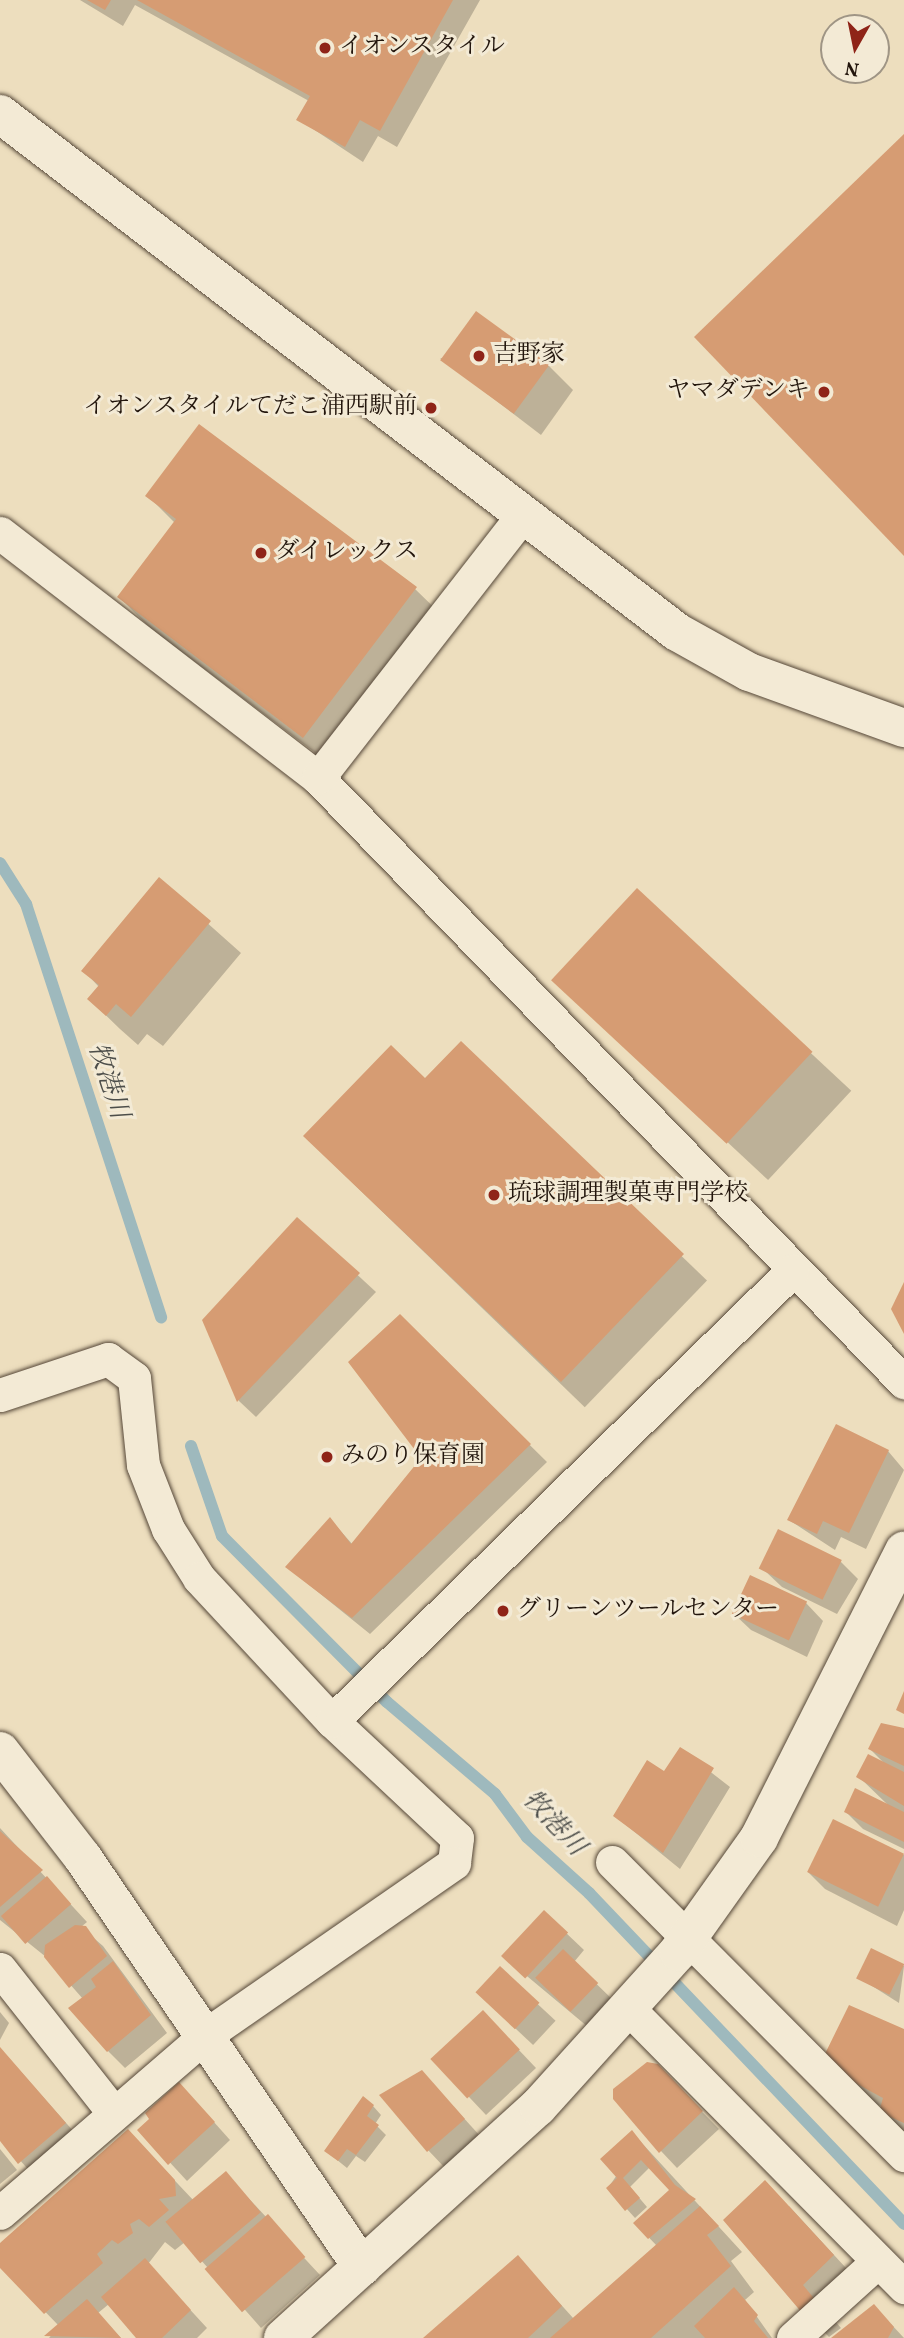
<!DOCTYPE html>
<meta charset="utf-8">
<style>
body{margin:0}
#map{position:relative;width:904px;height:2338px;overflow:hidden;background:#eddebe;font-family:Vollkorn,"Noto Serif JP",serif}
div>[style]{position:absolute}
.shadow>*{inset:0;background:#0003;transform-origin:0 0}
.stream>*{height:12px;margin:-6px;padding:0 6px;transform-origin:6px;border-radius:6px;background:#9eb9bd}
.building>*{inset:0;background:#d69c73;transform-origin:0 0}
.roads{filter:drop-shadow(0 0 2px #554738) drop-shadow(0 0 2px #554738)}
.minor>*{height:33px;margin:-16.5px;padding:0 16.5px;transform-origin:16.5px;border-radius:16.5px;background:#f3ead5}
.tertiary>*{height:38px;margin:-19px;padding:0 19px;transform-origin:19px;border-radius:19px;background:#f3ead5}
.dots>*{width:19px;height:19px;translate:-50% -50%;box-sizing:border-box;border:4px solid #f3ead5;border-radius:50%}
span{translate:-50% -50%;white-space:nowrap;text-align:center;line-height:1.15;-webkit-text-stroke:6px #f3ead5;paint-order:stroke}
.poi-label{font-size:24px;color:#22150c}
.left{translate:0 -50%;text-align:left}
.right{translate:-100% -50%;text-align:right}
.water-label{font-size:26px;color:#4d4e4a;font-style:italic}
.north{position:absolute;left:820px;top:14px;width:70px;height:70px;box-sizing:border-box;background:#f3ead5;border:2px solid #9f9585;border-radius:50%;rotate:189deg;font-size:19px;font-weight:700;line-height:28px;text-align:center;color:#22150c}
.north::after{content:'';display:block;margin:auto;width:24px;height:32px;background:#8f2418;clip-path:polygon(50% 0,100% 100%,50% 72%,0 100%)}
</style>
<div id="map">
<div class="shadow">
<i style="clip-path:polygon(80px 0,480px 0,397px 147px,378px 136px,363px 162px,298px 119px,309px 101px,135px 5px,123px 26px)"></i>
<i style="clip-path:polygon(440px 358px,548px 365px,573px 390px,541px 435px)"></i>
<i style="clip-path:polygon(148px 496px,415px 589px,446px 619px,334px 767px,150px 628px,119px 597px,175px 523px)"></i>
<i style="clip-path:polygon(159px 880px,241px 953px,163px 1046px,147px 1034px,138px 1045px,120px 1029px,89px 999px,99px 987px,83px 970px)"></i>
<i style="left:637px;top:891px;width:293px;height:122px;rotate:43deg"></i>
<i style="left:461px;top:1043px;width:342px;height:176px;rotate:44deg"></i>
<i style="clip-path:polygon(297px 1219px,376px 1292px,256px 1417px,239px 1401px,205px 1320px)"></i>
<i style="clip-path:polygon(400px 1317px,547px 1462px,370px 1634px,287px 1567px,330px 1519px,353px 1545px,423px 1458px)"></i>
<i style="clip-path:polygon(888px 1451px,904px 1470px,866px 1549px,841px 1537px,835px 1550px,789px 1520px)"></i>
<i style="clip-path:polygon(841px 1562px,858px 1579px,837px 1614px,782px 1587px,764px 1570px)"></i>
<i style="clip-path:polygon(806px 1603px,823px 1621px,807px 1657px,751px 1630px,733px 1613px)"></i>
<i style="clip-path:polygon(904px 1734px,904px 1849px,863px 1829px,846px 1812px,888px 1805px,858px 1776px,885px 1764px,870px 1749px)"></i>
<i style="clip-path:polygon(681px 1749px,730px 1787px,680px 1869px,615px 1816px,664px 1773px)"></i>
<i style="clip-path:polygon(834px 1822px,904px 1855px,904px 1910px,897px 1926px,825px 1889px,808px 1872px)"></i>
<i style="clip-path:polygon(0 1828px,87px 1922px,81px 1927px,103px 1946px,167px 2033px,125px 2068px,108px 2051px,83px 1999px,46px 1957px,0 1920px)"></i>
<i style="clip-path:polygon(544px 1912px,584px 1950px,574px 1962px,614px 2001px,588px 2027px,503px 1956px)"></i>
<i style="clip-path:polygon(872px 1950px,904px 1966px,899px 2003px,858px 1977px)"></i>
<i style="left:500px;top:1969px;width:76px;height:33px;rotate:43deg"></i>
<i style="clip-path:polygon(0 2012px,9px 2023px,0 2040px)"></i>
<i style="clip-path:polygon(500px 2030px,536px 2068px,486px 2115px,437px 2063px)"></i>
<i style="clip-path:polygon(904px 2031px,904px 2135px,882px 2107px,847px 2088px)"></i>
<i style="clip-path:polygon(0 2048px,89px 2149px,44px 2187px,0 2138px)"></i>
<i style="clip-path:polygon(657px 2066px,719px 2129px,677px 2168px,661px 2151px)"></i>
<i style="clip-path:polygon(422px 2072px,481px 2137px,445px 2168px,428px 2150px)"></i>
<i style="clip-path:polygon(196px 2102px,230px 2140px,187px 2181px,140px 2130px)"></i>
<i style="clip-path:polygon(373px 2106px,381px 2115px,375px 2124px,386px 2135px,365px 2162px,356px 2156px,347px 2168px,326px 2151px)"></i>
<i style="clip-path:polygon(128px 2131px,195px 2202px,226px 2174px,320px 2275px,261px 2328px,185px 2242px,175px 2250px,165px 2242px,148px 2264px,207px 2328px,197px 2338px,139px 2338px,109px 2304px,98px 2313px,121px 2338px,49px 2338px,59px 2326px,0 2265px,0 2245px)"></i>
<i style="clip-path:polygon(640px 2141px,742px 2252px,731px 2261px,754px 2292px,745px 2300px,772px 2338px,426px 2338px,518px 2257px,574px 2319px,657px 2246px,635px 2223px,671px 2190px,650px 2167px,630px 2187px,647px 2207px,635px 2218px,608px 2188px)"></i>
<i style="clip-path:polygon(0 2149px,17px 2170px,0 2184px)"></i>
<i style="clip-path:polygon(789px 2206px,857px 2280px,826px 2311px,841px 2328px,829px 2337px,805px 2312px)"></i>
<i style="clip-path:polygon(891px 2324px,904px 2338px,834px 2338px)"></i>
</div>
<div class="stream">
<i style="left:0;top:863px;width:49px;rotate:57.6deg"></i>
<i style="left:26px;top:904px;width:435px;rotate:71.9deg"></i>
<i style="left:191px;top:1446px;width:95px;rotate:71deg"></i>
<i style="left:222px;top:1536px;width:234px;rotate:45.2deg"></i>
<i style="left:387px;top:1702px;width:142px;rotate:40.4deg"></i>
<i style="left:495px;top:1794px;width:54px;rotate:53.3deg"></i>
<i style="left:527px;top:1837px;width:84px;rotate:42.1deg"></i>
<i style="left:589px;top:1893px;width:457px;rotate:46.4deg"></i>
</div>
<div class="building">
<i style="clip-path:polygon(87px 0,111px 0,105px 10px)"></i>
<i style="clip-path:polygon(137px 0,453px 0,380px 131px,360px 120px,345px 147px,296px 120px,310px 96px)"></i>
<i style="clip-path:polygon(904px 134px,904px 556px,694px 337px)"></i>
<i style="left:476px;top:311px;width:91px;height:61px;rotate:36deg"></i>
<i style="clip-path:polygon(199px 424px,417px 587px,303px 738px,117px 597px,176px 519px,145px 496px)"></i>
<i style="clip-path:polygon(159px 877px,211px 921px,131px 1017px,116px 1004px,106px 1016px,87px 999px,99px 985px,81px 971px)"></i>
<i style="left:637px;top:888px;width:240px;height:126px;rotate:43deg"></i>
<i style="clip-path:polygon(461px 1041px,684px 1254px,561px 1382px,303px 1136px,391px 1045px,425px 1078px)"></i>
<i style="clip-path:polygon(297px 1217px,360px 1273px,237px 1402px,202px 1320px)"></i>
<i style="clip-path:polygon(904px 1282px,904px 1334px,891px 1309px)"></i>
<i style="clip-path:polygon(400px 1314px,531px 1444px,352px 1618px,285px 1567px,330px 1517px,351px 1544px,421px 1458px,348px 1362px)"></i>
<i style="clip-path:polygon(836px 1424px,889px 1450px,849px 1533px,823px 1521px,817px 1534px,787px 1520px)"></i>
<i style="left:778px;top:1529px;width:71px;height:44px;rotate:26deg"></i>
<i style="left:750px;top:1575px;width:63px;height:43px;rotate:25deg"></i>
<i style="clip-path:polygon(904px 1691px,904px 1714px,896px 1710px)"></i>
<i style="clip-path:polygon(881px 1723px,904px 1728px,904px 1766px,868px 1749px)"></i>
<i style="clip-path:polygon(680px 1747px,714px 1768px,663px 1853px,613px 1816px,647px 1760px,664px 1771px)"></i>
<i style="clip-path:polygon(868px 1754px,904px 1772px,904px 1806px,856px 1777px)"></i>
<i style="clip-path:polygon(855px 1788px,904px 1812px,904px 1842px,844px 1812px)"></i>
<i style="left:833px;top:1819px;width:79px;height:59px;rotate:26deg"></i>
<i style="clip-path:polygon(0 1831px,43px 1870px,0 1907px)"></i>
<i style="left:47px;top:1876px;width:37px;height:61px;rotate:49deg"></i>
<i style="left:544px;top:1910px;width:33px;height:63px;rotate:43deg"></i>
<i style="clip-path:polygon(75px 1925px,86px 1926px,107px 1956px,69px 1988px,44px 1957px,45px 1945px)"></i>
<i style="left:871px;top:1948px;width:37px;height:34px;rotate:26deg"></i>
<i style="left:563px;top:1949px;width:49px;height:40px;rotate:44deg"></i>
<i style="clip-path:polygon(113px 1961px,151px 2015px,107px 2052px,68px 2008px,96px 1987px,91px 1979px)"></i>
<i style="left:500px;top:1966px;width:54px;height:36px;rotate:43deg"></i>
<i style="clip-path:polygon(849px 2005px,904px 2029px,904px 2123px,879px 2112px,883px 2098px,820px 2064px)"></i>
<i style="left:483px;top:2010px;width:54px;height:72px;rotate:47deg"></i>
<i style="clip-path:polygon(0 2047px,66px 2123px,18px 2164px,0 2141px)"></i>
<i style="clip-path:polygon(647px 2062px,658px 2064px,703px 2111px,659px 2153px,613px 2099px,613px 2089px)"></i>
<i style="clip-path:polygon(422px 2070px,465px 2119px,427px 2152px,379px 2095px)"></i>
<i style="clip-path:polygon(179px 2082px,215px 2122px,168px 2165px,137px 2130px,149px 2119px,145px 2113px)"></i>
<i style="clip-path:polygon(363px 2096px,374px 2105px,367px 2116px,379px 2125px,356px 2155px,347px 2149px,338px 2161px,324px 2151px)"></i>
<i style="clip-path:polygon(128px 2129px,175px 2180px,176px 2196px,159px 2199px,169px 2210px,149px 2227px,139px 2219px,130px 2224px,133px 2233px,118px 2244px,112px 2240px,97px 2254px,103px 2263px,44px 2314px,0 2268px,0 2243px)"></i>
<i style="clip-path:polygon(632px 2130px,675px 2185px,696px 2199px,648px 2239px,633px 2223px,669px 2190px,641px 2160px,623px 2178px,640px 2198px,625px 2211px,606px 2188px,617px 2178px,600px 2159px)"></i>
<i style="left:226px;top:2171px;width:54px;height:79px;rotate:50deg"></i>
<i style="clip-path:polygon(765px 2180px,834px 2255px,803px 2285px,817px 2302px,803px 2314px,723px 2220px)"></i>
<i style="clip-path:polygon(700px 2206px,719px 2226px,707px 2235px,731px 2266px,651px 2338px,550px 2338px)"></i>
<i style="left:268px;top:2214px;width:57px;height:84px;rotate:49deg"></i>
<i style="clip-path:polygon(518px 2255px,562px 2306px,528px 2338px,423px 2338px)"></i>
<i style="clip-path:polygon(145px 2258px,191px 2310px,162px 2338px,136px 2338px,101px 2297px)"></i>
<i style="clip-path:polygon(734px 2287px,758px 2315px,754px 2321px,768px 2338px,705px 2338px,694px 2326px)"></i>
<i style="clip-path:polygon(87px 2299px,121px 2338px,44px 2336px)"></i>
<i style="clip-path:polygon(874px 2304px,894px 2327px,888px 2338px,831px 2338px)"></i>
</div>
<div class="roads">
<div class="minor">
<i style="left:0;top:533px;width:401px;rotate:37.6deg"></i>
<i style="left:318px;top:778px;width:842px;rotate:45.87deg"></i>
<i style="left:318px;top:778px;width:333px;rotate:-52.1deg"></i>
<i style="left:0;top:1395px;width:114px;rotate:-18.4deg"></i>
<i style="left:108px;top:1359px;width:32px;rotate:36deg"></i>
<i style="left:134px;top:1378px;width:87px;rotate:84.1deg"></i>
<i style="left:143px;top:1465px;width:69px;rotate:68.7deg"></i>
<i style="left:168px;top:1529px;width:58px;rotate:57.7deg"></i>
<i style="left:199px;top:1578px;width:195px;rotate:47.1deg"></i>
<i style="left:332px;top:1721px;width:171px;rotate:43.1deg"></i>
<i style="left:457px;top:1838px;width:25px;rotate:97deg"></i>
<i style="left:454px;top:1863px;width:302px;rotate:145.3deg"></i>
<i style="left:206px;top:2035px;width:272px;rotate:139.2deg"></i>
<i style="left:332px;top:1721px;width:644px;rotate:-44.37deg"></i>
<i style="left:612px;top:1862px;width:414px;rotate:45.1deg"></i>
<i style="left:0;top:1969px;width:181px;rotate:51.7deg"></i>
<i style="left:630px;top:2010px;width:390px;rotate:45.3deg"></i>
<i style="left:793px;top:2338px;width:113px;rotate:-42.1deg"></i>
</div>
<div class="tertiary">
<i style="left:0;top:114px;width:852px;rotate:37.42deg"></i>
<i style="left:677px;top:632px;width:82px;rotate:29.1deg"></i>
<i style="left:749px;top:672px;width:165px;rotate:19.9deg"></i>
<i style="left:0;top:1751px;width:135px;rotate:52.2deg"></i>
<i style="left:83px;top:1858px;width:495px;rotate:55.7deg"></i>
<i style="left:283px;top:2338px;width:344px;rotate:-42.2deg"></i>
<i style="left:538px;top:2107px;width:209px;rotate:-47.9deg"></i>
<i style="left:678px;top:1952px;width:140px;rotate:-54.6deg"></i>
<i style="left:759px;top:1838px;width:322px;rotate:-63.2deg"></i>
</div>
</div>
<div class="dots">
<i style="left:325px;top:48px;background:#8f2418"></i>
<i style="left:479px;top:356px;background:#8f2418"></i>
<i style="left:824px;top:392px;background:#8f2418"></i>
<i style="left:431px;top:408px;background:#8f2418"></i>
<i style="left:261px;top:553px;background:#8f2418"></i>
<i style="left:494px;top:1195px;background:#8f2418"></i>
<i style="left:327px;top:1457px;background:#8f2418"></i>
<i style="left:503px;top:1611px;background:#8f2418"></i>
</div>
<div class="poi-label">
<span class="left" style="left:339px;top:48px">イオンスタイル</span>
<span class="left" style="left:493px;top:356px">吉野家</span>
<span class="right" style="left:810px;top:392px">ヤマダデンキ</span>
<span class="right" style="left:417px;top:408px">イオンスタイルてだこ浦西駅前</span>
<span class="left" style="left:275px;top:553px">ダイレックス</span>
<span class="left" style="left:508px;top:1195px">琉球調理製菓専門学校</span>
<span class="left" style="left:341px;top:1457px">みのり保育園</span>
<span class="left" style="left:517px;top:1611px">グリーンツールセンター</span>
</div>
<div class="water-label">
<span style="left:107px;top:1081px;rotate:72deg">牧港川</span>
<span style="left:553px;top:1824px;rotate:47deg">牧港川</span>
</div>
<div class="north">N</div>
</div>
